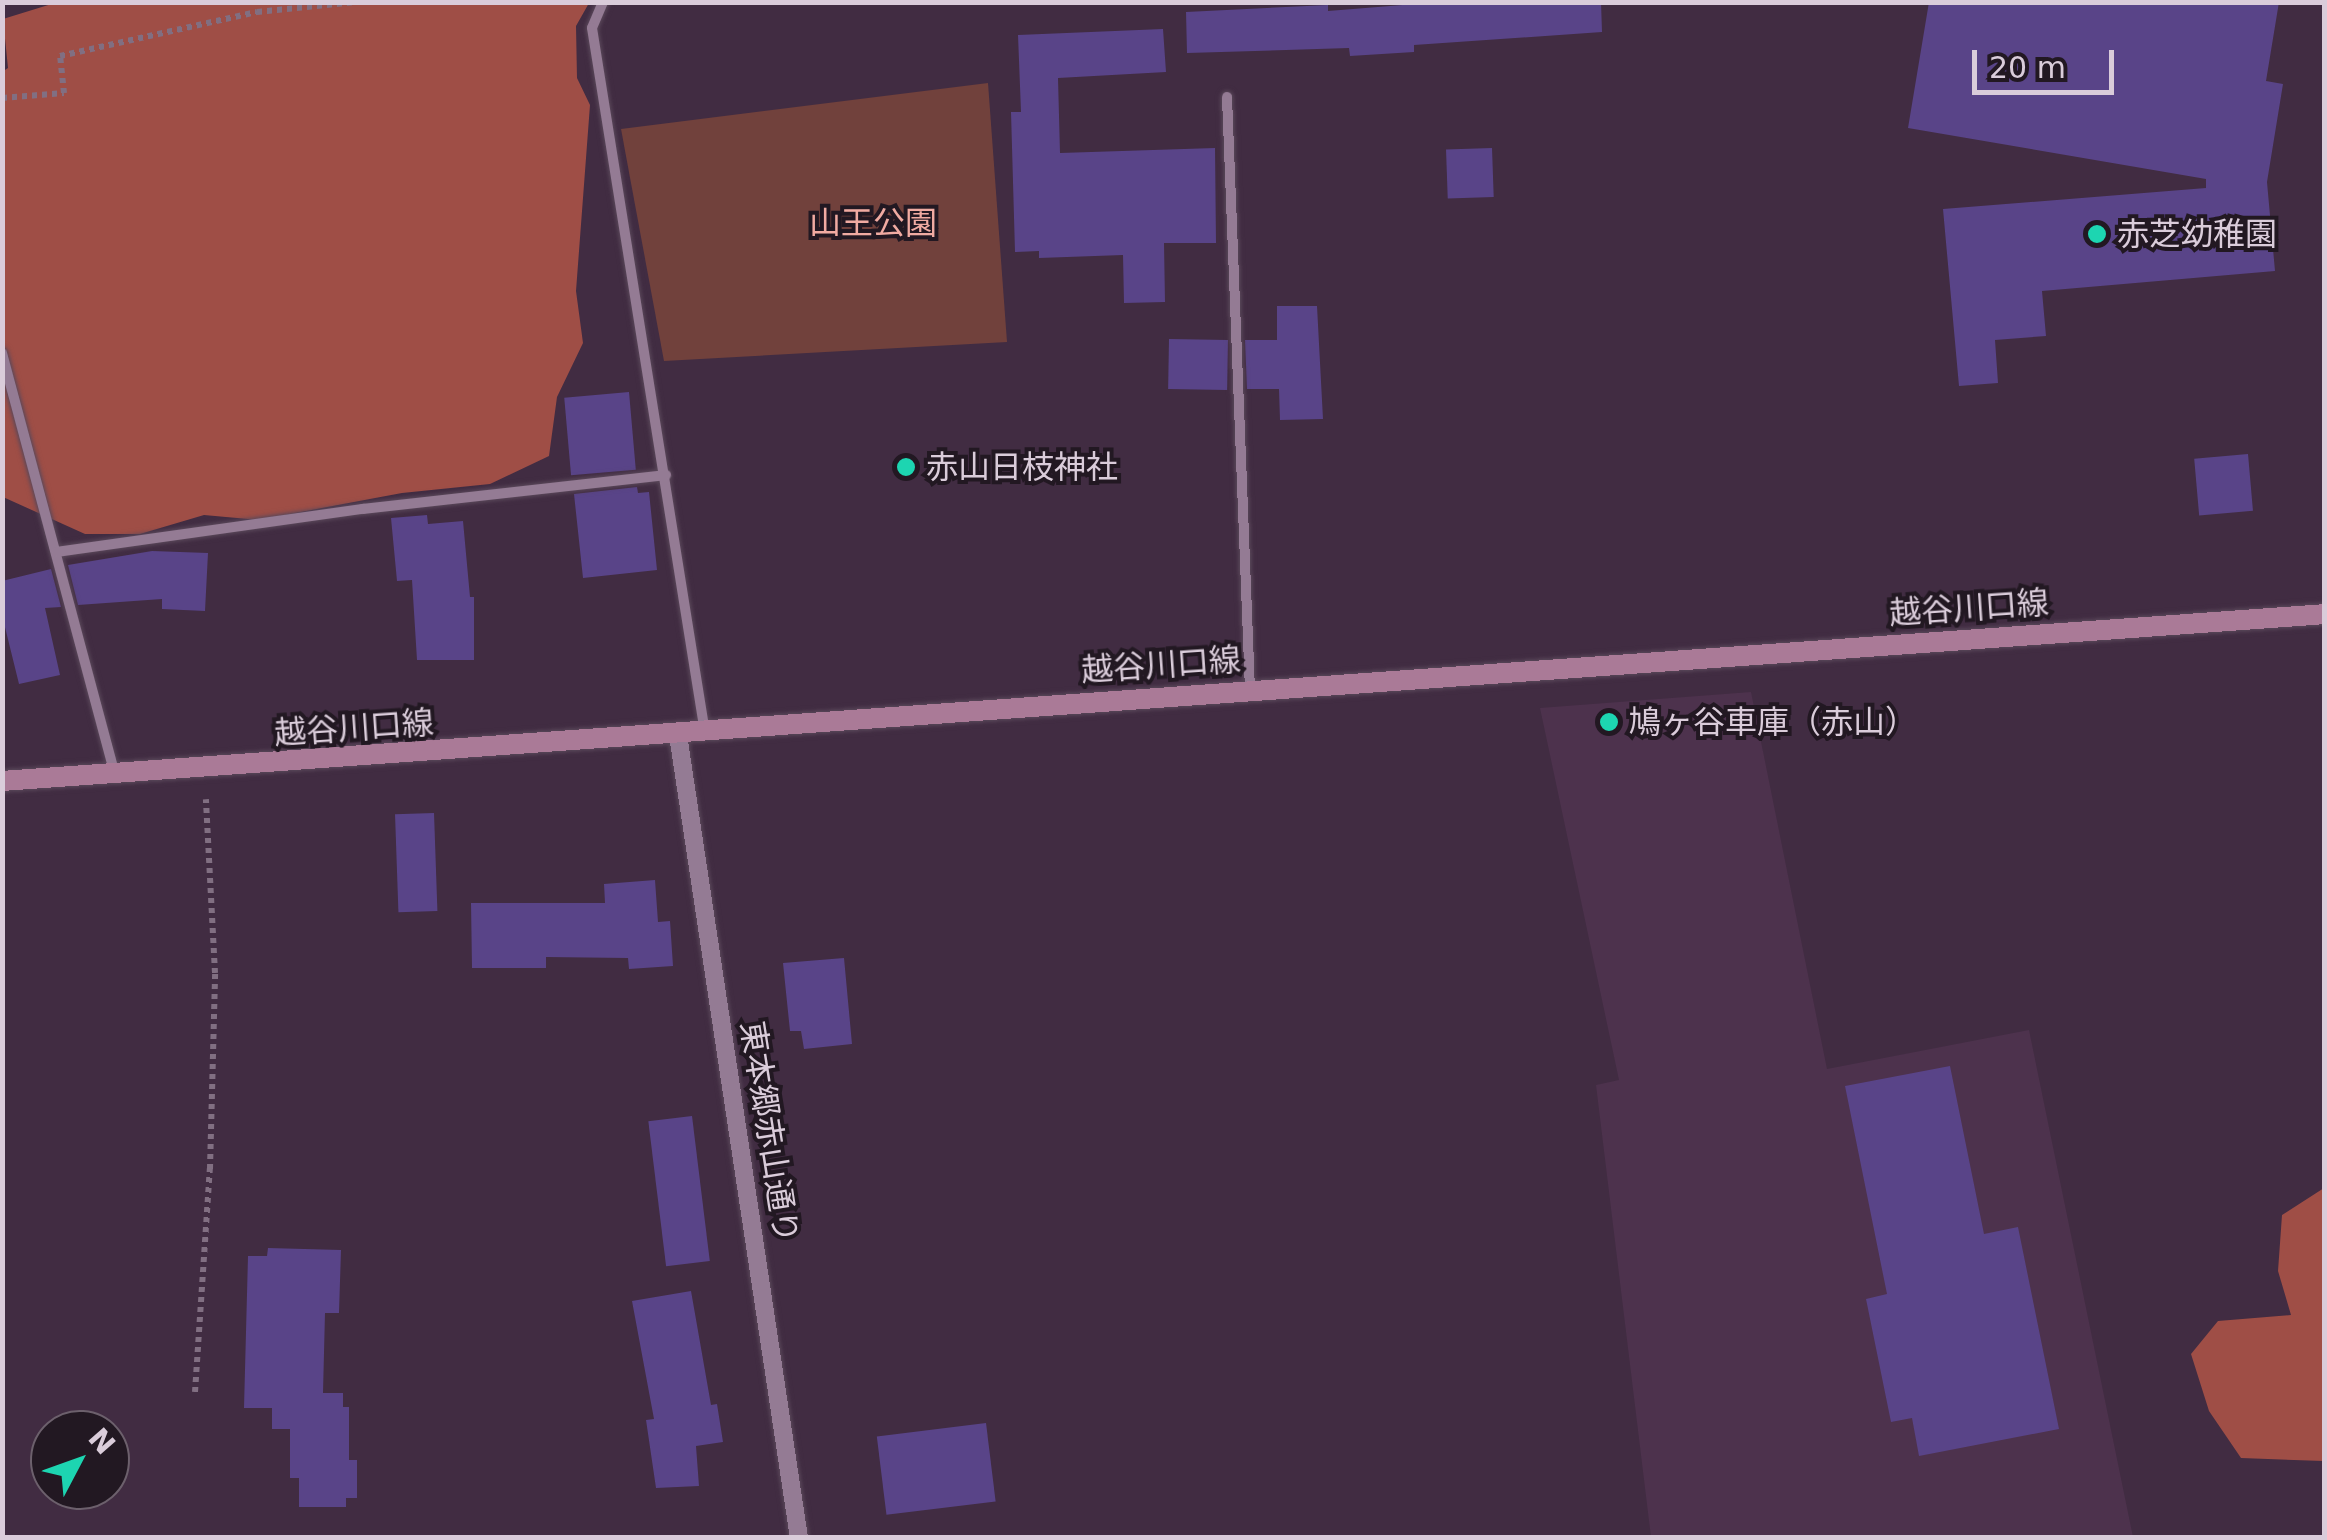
<!DOCTYPE html>
<meta charset="utf-8">
<style>
body{margin:0}
#map{position:relative;width:2327px;height:1540px;overflow:hidden;background:#412c42;font-family:"DejaVu Sans","Noto Sans JP",sans-serif}
div>[style]{position:absolute}
.built>*{inset:0;background:#4d324d}
.green>*{inset:0;background:#71413c}
.forest>*{inset:0;background:#9f4e46}
.building>*{inset:0;background:#594488;transform-origin:0 0}
.path>*{height:6px;margin-top:-3px;transform-origin:0;background:repeating-linear-gradient(90deg,#816f82 0 5px,transparent 0 10px)}
.roads{filter:drop-shadow(0 0 2px #5a485a) drop-shadow(0 0 2px #5a485a)}
.minor>*{height:10px;margin:-5px;padding:0 5px;transform-origin:5px;border-radius:5px;background:#947b94}
.tertiary>*{height:18px;margin:-9px;padding:0 9px;transform-origin:9px;border-radius:9px;background:#947b94}
.secondary>*{height:20px;margin:-10px;padding:0 10px;transform-origin:10px;border-radius:10px;background:#aa7a97}
.dots>*{width:28px;height:28px;translate:-50% -50%;box-sizing:border-box;border:5px solid #221822;border-radius:50%}
span{translate:-50% -50%;white-space:nowrap;text-align:center;line-height:1.15;-webkit-text-stroke:8px #221822;paint-order:stroke}
.park-label{font-size:32px;color:#f1aba2}
.poi-label{font-size:32px;color:#daccda}
.left{translate:0 -50%;text-align:left}
.street-label{font-size:32px;color:#daccda}
.frame{position:absolute;inset:0;border:5px solid #daccda;pointer-events:none}
.north{position:absolute;left:30px;top:1410px;width:100px;height:100px;box-sizing:border-box;background:#221822;border:2px solid #6c606c;border-radius:50%;rotate:49deg;font-size:28px;font-weight:700;line-height:40px;text-align:center;color:#daccda}
.north::after{content:'';display:block;margin:auto;width:35px;height:45px;background:#1dd5b1;clip-path:polygon(50% 0,100% 100%,50% 72%,0 100%)}
.scale{position:absolute;left:1972px;top:50px;width:142px;height:45px;box-sizing:border-box;border:5px solid #daccda;border-top:0;padding-left:12px;font-size:30px;line-height:35px;white-space:nowrap;color:#daccda;-webkit-text-stroke:8px #221822;paint-order:stroke}
</style>
<div id="map">
<div class="built">
<i style="clip-path:polygon(1751px 692px,1827px 1069px,2029px 1030px,2133px 1537px,1651px 1537px,1596px 1085px,1619px 1080px,1540px 708px)"></i>
</div>
<div class="green">
<i style="clip-path:polygon(988px 83px,1007px 342px,664px 361px,621px 129px)"></i>
</div>
<div class="forest">
<i style="clip-path:polygon(58px 2px,589px 3px,576px 26px,577px 78px,590px 105px,576px 291px,583px 343px,557px 397px,549px 456px,490px 484px,402px 493px,258px 520px,204px 515px,140px 534px,85px 534px,3px 497px,2px 72px,8px 68px,3px 19px)"></i>
<i style="clip-path:polygon(2324px 1188px,2324px 1461px,2241px 1458px,2209px 1411px,2191px 1354px,2218px 1321px,2291px 1315px,2278px 1271px,2282px 1215px)"></i>
</div>
<div class="building">
<i style="clip-path:polygon(1440px 2px,1601px 2px,1602px 32px,1414px 45px,1414px 52px,1350px 56px,1349px 48px,1187px 53px,1186px 12px,1328px 5px,1328px 11px)"></i>
<i style="clip-path:polygon(1929px 2px,2279px 2px,2266px 81px,2283px 84px,2267px 182px,2275px 271px,2042px 291px,2046px 336px,1995px 340px,1998px 383px,1959px 386px,1943px 209px,2206px 188px,2206px 179px,1908px 128px)"></i>
<i style="clip-path:polygon(1163px 29px,1166px 72px,1058px 78px,1060px 153px,1215px 148px,1216px 243px,1164px 243px,1165px 302px,1124px 303px,1123px 255px,1039px 258px,1039px 251px,1015px 252px,1011px 112px,1021px 112px,1018px 35px)"></i>
<i style="left:1492px;top:148px;width:49px;height:46px;rotate:88deg"></i>
<i style="clip-path:polygon(1277px 306px,1317px 306px,1323px 419px,1280px 420px,1279px 389px,1247px 389px,1245px 340px,1277px 340px)"></i>
<i style="left:1169px;top:339px;width:59px;height:50px;rotate:1deg"></i>
<i style="left:629px;top:392px;width:78px;height:65px;rotate:85deg"></i>
<i style="left:2248px;top:454px;width:57px;height:54px;rotate:85deg"></i>
<i style="clip-path:polygon(637px 487px,638px 493px,649px 492px,657px 570px,583px 578px,574px 494px)"></i>
<i style="clip-path:polygon(427px 515px,428px 524px,463px 521px,470px 597px,474px 597px,474px 660px,417px 660px,412px 580px,397px 581px,391px 518px)"></i>
<i style="clip-path:polygon(152px 551px,208px 553px,205px 611px,162px 609px,162px 599px,78px 605px,68px 565px)"></i>
<i style="clip-path:polygon(51px 569px,61px 607px,45px 608px,60px 675px,19px 684px,2px 615px,2px 581px)"></i>
<i style="left:434px;top:813px;width:98px;height:39px;rotate:88deg"></i>
<i style="clip-path:polygon(655px 880px,658px 922px,670px 921px,673px 966px,629px 969px,628px 958px,546px 957px,546px 968px,472px 968px,471px 903px,605px 903px,604px 884px)"></i>
<i style="clip-path:polygon(844px 958px,852px 1044px,804px 1049px,801px 1031px,790px 1031px,783px 963px)"></i>
<i style="clip-path:polygon(1950px 1066px,1984px 1234px,2018px 1227px,2059px 1429px,1919px 1456px,1912px 1418px,1891px 1422px,1866px 1299px,1887px 1294px,1845px 1086px)"></i>
<i style="left:692px;top:1116px;width:146px;height:44px;rotate:83deg"></i>
<i style="clip-path:polygon(268px 1248px,341px 1250px,339px 1313px,325px 1313px,323px 1393px,343px 1393px,343px 1407px,349px 1407px,349px 1460px,357px 1460px,357px 1498px,346px 1498px,346px 1507px,299px 1507px,299px 1478px,290px 1478px,290px 1429px,272px 1429px,272px 1408px,244px 1408px,248px 1256px,267px 1256px)"></i>
<i style="clip-path:polygon(691px 1291px,711px 1405px,717px 1404px,723px 1442px,696px 1446px,699px 1486px,656px 1488px,646px 1420px,654px 1419px,632px 1301px)"></i>
<i style="left:986px;top:1423px;width:79px;height:110px;rotate:83deg"></i>
</div>
<div class="path">
<i style="left:2px;top:98px;width:62px;rotate:-4.6deg"></i>
<i style="left:64px;top:93px;width:37px;rotate:-96deg"></i>
<i style="left:60px;top:56px;width:202px;rotate:-12.6deg"></i>
<i style="left:257px;top:12px;width:99px;rotate:-5.8deg"></i>
<i style="left:195px;top:1392px;width:224px;rotate:-86.2deg"></i>
<i style="left:210px;top:1169px;width:196px;rotate:-88.5deg"></i>
<i style="left:215px;top:973px;width:174px;rotate:-93deg"></i>
</div>
<div class="roads">
<div class="minor">
<i style="left:603px;top:2px;width:28px;rotate:113deg"></i>
<i style="left:592px;top:28px;width:714px;rotate:80.89deg"></i>
<i style="left:1227px;top:97px;width:592px;rotate:87.78deg"></i>
<i style="left:2px;top:353px;width:434px;rotate:75deg"></i>
<i style="left:56px;top:552px;width:310px;rotate:-8deg"></i>
<i style="left:363px;top:509px;width:305px;rotate:-6.4deg"></i>
</div>
<div class="tertiary">
<i style="left:678px;top:735px;width:812px;rotate:81.43deg"></i>
</div>
<div class="secondary">
<i style="left:2px;top:781px;width:2328px;rotate:-4.11deg"></i>
</div>
</div>
<div class="dots">
<i style="left:2097px;top:234px;background:#1dd5b1"></i>
<i style="left:906px;top:467px;background:#1dd5b1"></i>
<i style="left:1609px;top:722px;background:#1dd5b1"></i>
</div>
<div class="park-label">
<span style="left:873px;top:223px">山王公園</span>
</div>
<div class="poi-label">
<span class="left" style="left:2117px;top:234px">赤芝幼稚園</span>
<span class="left" style="left:926px;top:467px">赤山日枝神社</span>
<span class="left" style="left:1629px;top:722px">鳩ヶ谷車庫（赤山）</span>
</div>
<div class="street-label">
<span style="left:1969px;top:608px;rotate:-4deg">越谷川口線</span>
<span style="left:1161px;top:665px;rotate:-4deg">越谷川口線</span>
<span style="left:354px;top:728px;rotate:-4deg">越谷川口線</span>
<span style="left:769px;top:1132px;rotate:81deg">東本郷赤山通り</span>
</div>
<div class="frame"></div>
<div class="north">N</div>
<div class="scale">20 m</div>
</div>
